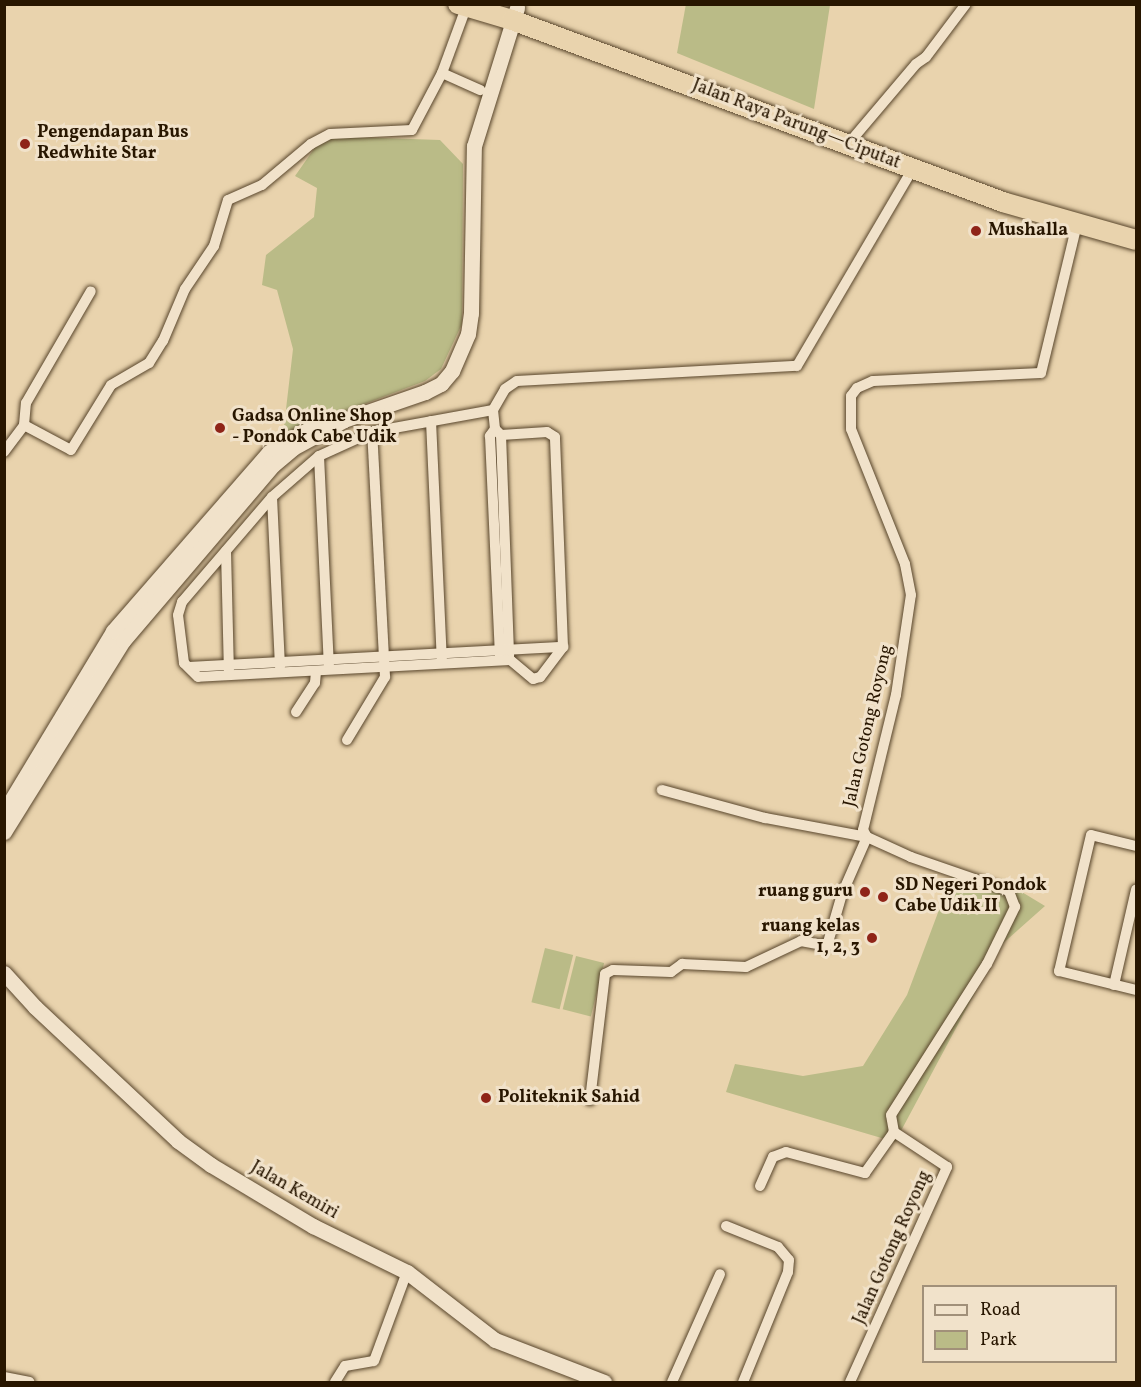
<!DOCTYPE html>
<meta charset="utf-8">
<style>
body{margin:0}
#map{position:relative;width:1141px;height:1387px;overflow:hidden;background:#e9d3ad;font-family:Vollkorn,serif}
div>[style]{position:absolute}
.green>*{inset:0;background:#babb87;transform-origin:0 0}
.roads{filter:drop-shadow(0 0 2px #58452b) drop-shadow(0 0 2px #58452b)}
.street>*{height:10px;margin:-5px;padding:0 5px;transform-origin:5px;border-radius:5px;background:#f1e2ca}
.secondary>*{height:15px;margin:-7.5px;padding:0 7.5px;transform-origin:7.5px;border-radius:7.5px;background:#f1e2ca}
.highway>*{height:20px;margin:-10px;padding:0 10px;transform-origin:10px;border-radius:10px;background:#e9d3ad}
.dots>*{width:16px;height:16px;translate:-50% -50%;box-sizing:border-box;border:3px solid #f1e2ca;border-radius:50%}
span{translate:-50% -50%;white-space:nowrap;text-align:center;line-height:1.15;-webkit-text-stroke:6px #f1e2ca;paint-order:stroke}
.street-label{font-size:18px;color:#281600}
.poi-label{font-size:18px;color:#281600;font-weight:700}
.left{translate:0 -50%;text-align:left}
.right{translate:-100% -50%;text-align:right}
.frame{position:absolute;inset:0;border:6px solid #281600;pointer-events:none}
.legend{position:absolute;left:922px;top:1285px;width:195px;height:78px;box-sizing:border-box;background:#f1e2ca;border:2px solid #a19079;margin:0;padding:8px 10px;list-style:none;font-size:18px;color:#281600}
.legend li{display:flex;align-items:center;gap:12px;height:30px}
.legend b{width:30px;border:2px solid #a19079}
</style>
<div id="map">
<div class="green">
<i style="clip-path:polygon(686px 4px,830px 5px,814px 109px,677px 53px)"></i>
<i style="clip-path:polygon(323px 136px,440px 140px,463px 164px,462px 324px,441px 369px,425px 381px,283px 435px,293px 349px,277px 290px,262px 285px,266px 255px,314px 217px,317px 188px,295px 176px)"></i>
<i style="clip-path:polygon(954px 870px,1010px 885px,1045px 906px,1000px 946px,895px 1142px,726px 1092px,735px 1064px,803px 1076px,863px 1066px,907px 995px)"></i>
<i style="left:545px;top:948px;width:29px;height:56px;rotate:14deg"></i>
<i style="left:576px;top:956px;width:29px;height:55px;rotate:14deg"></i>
</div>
<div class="roads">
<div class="street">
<i style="left:442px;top:73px;width:72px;rotate:-69.8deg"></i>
<i style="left:855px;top:136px;width:94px;rotate:-49.7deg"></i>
<i style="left:916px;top:64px;width:12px;rotate:-35deg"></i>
<i style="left:926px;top:57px;width:66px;rotate:-53deg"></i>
<i style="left:493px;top:410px;width:19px;rotate:84deg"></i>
<i style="left:495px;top:429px;width:9px;rotate:126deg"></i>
<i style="left:490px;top:436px;width:221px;rotate:87.4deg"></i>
<i style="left:431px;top:421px;width:239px;rotate:87.4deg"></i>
<i style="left:24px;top:425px;width:22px;rotate:-85deg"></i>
<i style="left:26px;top:403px;width:129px;rotate:-59.9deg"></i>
<i style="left:501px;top:435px;width:221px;rotate:87.9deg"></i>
<i style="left:4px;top:452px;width:34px;rotate:-53deg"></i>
<i style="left:24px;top:425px;width:53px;rotate:28deg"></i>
<i style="left:71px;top:450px;width:76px;rotate:-58.4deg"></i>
<i style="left:111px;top:385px;width:44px;rotate:-30.1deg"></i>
<i style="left:149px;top:363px;width:26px;rotate:-58deg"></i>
<i style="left:163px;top:341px;width:56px;rotate:-67.1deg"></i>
<i style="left:185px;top:289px;width:52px;rotate:-56deg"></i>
<i style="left:214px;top:246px;width:48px;rotate:-73.1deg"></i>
<i style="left:228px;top:200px;width:37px;rotate:-24deg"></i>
<i style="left:262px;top:185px;width:64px;rotate:-39.9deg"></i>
<i style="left:311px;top:144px;width:21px;rotate:-28deg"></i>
<i style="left:330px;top:134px;width:82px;rotate:-2.8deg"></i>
<i style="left:412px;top:130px;width:64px;rotate:-62.2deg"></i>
<i style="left:442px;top:73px;width:42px;rotate:24.1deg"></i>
<i style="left:319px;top:456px;width:210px;rotate:87.3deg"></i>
<i style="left:272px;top:497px;width:170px;rotate:87.3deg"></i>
<i style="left:226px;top:551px;width:120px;rotate:88.6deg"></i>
<i style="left:563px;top:647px;width:38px;rotate:127deg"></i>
<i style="left:540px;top:677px;width:7px;rotate:164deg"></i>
<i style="left:533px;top:679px;width:30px;rotate:-140deg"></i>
<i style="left:510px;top:660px;width:312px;rotate:176.9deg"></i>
<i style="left:198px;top:677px;width:20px;rotate:-135deg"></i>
<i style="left:184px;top:663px;width:48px;rotate:-97.1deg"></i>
<i style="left:178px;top:615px;width:14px;rotate:-73deg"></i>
<i style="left:182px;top:602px;width:138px;rotate:-49.4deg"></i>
<i style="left:272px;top:497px;width:62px;rotate:-41.1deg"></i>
<i style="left:319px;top:456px;width:58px;rotate:-24.4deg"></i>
<i style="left:372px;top:432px;width:123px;rotate:-10.3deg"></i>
<i style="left:493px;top:410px;width:24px;rotate:-60deg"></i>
<i style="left:505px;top:389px;width:14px;rotate:-34deg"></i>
<i style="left:517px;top:381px;width:280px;rotate:-3.1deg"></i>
<i style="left:797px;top:366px;width:229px;rotate:-59.6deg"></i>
<i style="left:189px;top:667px;width:375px;rotate:-3.1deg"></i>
<i style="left:563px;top:647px;width:210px;rotate:-92.2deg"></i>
<i style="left:555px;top:437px;width:9px;rotate:-148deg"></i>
<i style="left:547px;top:432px;width:46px;rotate:176.3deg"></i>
<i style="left:501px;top:435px;width:8px;rotate:-135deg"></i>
<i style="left:296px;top:712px;width:35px;rotate:-57deg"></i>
<i style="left:315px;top:683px;width:12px;rotate:-85deg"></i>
<i style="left:347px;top:740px;width:74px;rotate:-58.9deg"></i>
<i style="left:385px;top:677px;width:245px;rotate:-93deg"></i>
<i style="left:1136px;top:846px;width:46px;rotate:-166.3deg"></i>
<i style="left:1091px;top:835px;width:140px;rotate:103.2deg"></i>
<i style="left:1059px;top:971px;width:79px;rotate:13.9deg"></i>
<i style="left:1114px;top:985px;width:98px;rotate:-77deg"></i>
<i style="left:590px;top:1100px;width:127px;rotate:-83.2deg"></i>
<i style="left:605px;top:974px;width:9px;rotate:-27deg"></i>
<i style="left:613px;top:970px;width:58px;rotate:2deg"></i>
<i style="left:671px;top:972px;width:14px;rotate:-36deg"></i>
<i style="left:682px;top:964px;width:64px;rotate:2.7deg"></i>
<i style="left:746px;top:967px;width:61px;rotate:-25.3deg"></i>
<i style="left:801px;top:941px;width:26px;rotate:11deg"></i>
<i style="left:827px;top:946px;width:54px;rotate:-73.9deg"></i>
<i style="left:842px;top:894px;width:62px;rotate:-66.3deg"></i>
<i style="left:867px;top:837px;width:104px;rotate:-169.4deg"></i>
<i style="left:765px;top:818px;width:107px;rotate:-164.8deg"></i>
<i style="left:760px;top:1186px;width:32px;rotate:-66deg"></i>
<i style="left:773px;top:1157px;width:14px;rotate:-21deg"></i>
<i style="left:786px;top:1152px;width:82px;rotate:14.9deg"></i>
<i style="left:865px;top:1173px;width:50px;rotate:-54.7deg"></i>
<i style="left:726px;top:1226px;width:56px;rotate:22deg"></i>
<i style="left:778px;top:1247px;width:17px;rotate:50deg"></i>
<i style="left:789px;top:1260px;width:12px;rotate:95deg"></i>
<i style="left:788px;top:1272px;width:119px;rotate:112.2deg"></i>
<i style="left:4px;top:1377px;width:26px;rotate:11deg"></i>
<i style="left:335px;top:1382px;width:19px;rotate:-58deg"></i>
<i style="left:345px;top:1366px;width:29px;rotate:-10deg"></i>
<i style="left:374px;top:1361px;width:95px;rotate:-69.7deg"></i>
<i style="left:672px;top:1382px;width:118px;rotate:-66deg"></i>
<i style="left:850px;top:1382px;width:236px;rotate:-65.7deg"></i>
<i style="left:947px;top:1167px;width:64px;rotate:-146.6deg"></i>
<i style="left:894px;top:1132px;width:17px;rotate:-100deg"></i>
<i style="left:891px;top:1115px;width:179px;rotate:-57.6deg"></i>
<i style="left:987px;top:964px;width:64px;rotate:-63.8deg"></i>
<i style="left:1015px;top:907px;width:17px;rotate:-111deg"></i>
<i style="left:1009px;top:891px;width:104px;rotate:-160.9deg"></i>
<i style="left:911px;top:857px;width:48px;rotate:-155.6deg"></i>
<i style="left:867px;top:837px;width:8px;rotate:-120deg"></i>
<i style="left:863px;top:830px;width:139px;rotate:-76.3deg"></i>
<i style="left:896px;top:695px;width:101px;rotate:-81.5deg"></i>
<i style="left:911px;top:595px;width:32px;rotate:-101deg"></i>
<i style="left:905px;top:564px;width:145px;rotate:-111.8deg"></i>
<i style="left:851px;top:429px;width:33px;rotate:-90deg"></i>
<i style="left:851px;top:396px;width:10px;rotate:-53deg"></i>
<i style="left:857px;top:388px;width:17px;rotate:-24deg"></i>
<i style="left:873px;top:381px;width:168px;rotate:-2.7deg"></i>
<i style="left:1041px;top:373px;width:153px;rotate:-76.4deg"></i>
</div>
<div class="secondary">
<i style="left:4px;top:812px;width:211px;rotate:-58.9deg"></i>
<i style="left:113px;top:631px;width:237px;rotate:-48.9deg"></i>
<i style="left:269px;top:452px;width:58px;rotate:-30.1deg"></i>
<i style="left:4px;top:832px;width:225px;rotate:-58.1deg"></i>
<i style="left:123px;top:641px;width:231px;rotate:-49.6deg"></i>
<i style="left:273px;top:465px;width:26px;rotate:-40deg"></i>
<i style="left:293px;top:448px;width:58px;rotate:-28.8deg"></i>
<i style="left:344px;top:420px;width:86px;rotate:-19.1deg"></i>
<i style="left:425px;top:392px;width:18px;rotate:-27deg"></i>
<i style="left:441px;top:384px;width:17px;rotate:-50deg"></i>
<i style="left:452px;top:371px;width:40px;rotate:-66.6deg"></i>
<i style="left:468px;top:334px;width:21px;rotate:-82deg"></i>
<i style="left:471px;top:313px;width:167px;rotate:-89deg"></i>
<i style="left:474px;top:146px;width:145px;rotate:-72.7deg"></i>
<i style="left:4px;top:973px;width:46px;rotate:47.6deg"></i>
<i style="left:35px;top:1007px;width:196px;rotate:43.1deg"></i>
<i style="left:178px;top:1141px;width:41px;rotate:36deg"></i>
<i style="left:211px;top:1165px;width:119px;rotate:30.9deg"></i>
<i style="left:313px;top:1226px;width:105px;rotate:26.1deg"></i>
<i style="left:407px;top:1272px;width:111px;rotate:37.7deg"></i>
<i style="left:495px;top:1340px;width:117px;rotate:21.1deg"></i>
</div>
<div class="highway">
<i style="left:458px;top:4px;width:56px;rotate:16.5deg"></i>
<i style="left:512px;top:20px;width:524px;rotate:20.34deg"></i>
<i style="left:1003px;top:202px;width:138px;rotate:15.9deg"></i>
</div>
</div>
<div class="dots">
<i style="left:25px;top:144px;background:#8f2418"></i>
<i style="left:976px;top:231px;background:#8f2418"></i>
<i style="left:220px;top:428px;background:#8f2418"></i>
<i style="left:865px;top:892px;background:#8f2418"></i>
<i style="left:883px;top:897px;background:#8f2418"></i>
<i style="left:872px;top:938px;background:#8f2418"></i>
<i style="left:486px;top:1098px;background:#8f2418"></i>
</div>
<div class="street-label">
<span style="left:796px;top:125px;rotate:21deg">Jalan Raya Parung—Ciputat</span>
<span style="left:869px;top:726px;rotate:-77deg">Jalan Gotong Royong</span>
<span style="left:294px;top:1191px;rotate:30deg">Jalan Kemiri</span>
<span style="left:893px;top:1248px;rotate:-66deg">Jalan Gotong Royong</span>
</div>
<div class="poi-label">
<span class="left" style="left:37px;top:144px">Pengendapan Bus<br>Redwhite Star</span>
<span class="left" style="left:988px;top:231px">Mushalla</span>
<span class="left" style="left:232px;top:428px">Gadsa Online Shop<br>- Pondok Cabe Udik</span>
<span class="left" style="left:895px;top:897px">SD Negeri Pondok<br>Cabe Udik II</span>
<span class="right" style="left:853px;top:892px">ruang guru</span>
<span class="right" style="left:860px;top:938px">ruang kelas<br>1, 2, 3</span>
<span class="left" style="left:498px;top:1098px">Politeknik Sahid</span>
</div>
<div class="frame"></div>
<ul class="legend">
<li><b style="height:8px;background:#f1e2ca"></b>Road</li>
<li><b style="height:16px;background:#babb87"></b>Park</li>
</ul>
</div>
